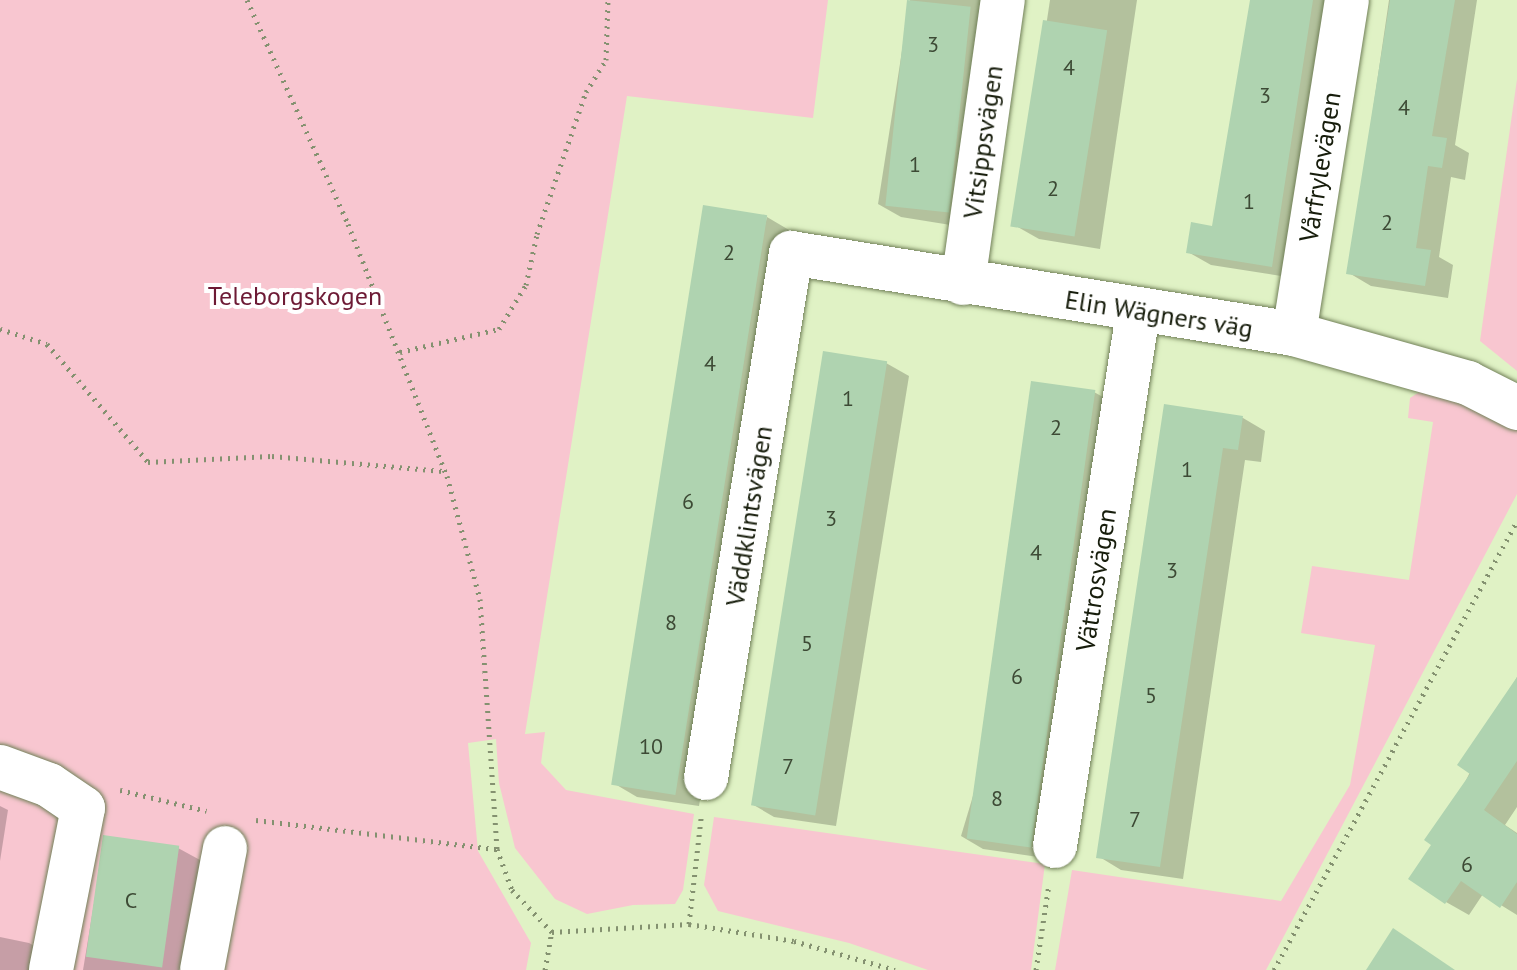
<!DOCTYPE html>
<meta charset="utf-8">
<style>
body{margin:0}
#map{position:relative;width:1517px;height:970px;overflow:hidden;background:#e0f2c5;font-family:"PT Sans",sans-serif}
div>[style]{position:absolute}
.green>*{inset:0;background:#f8c6d0}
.shadow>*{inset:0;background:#0003}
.building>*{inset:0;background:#afd3b0;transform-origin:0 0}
.path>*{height:5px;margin-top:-2.5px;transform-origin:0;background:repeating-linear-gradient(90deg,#849170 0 2px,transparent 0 8px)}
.roads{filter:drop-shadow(0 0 2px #718058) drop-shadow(0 0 2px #718058)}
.minor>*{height:44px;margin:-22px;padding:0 22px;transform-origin:22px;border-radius:22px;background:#fff}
span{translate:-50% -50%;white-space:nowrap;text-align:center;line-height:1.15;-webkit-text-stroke:8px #fff;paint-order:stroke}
.number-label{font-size:22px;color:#3d4a35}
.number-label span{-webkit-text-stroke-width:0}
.street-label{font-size:26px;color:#171d0c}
.park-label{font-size:26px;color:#6d1a35}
</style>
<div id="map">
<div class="green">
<i style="clip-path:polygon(0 0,828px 0,813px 118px,627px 96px,525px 734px,545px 732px,541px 763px,566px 790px,694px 814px,683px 890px,675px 904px,633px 905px,587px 914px,555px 899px,515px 848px,499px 783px,496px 739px,468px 743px,478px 851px,531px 943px,526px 970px,0 970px)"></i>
<i style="clip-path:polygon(1517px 79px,1517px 371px,1480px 341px)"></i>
<i style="clip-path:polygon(1427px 387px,1517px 426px,1517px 494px,1266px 970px,1055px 970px,1072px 870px,1281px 901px,1350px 785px,1375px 645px,1301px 633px,1312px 566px,1409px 580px,1433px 422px,1408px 418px,1410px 398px)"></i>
<i style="clip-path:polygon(714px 817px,1045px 864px,1031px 970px,928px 970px,849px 943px,718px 911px,704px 885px)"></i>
</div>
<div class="shadow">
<i style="clip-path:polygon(910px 0,998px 0,963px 227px,901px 217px,878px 204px)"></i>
<i style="clip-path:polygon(1050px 0,1137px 0,1100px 249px,1039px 239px,1016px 226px)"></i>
<i style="clip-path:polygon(1251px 0,1339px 0,1294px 278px,1211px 265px,1188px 252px,1214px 228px)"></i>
<i style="clip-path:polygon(1389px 0,1477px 0,1455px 145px,1469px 153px,1465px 180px,1451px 177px,1439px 257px,1453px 265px,1448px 298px,1371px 286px,1349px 273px)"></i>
<i style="clip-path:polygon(767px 217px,789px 230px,699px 806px,637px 797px,615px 784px)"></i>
<i style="clip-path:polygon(886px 363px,909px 376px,836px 826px,774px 817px,752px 804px)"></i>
<i style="clip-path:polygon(1094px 392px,1117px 405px,1045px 858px,983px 849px,961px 836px)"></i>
<i style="clip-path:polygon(1166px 407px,1243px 418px,1265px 431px,1261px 462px,1245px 460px,1183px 879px,1121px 870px,1098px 856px)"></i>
<i style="clip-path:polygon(1517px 677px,1517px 807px,1505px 825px,1517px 833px,1517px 915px,1483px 894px,1469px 915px,1446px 902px,1434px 845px)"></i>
<i style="clip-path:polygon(0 806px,8px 810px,0 861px)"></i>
<i style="clip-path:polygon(105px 837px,178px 848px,211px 866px,195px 970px,83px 970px)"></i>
<i style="clip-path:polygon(0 937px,29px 943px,62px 961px,60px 970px,0 970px)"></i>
</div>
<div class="building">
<i style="left:907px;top:0;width:64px;height:207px;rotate:6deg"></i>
<i style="clip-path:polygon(1250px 0,1313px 0,1272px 267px,1186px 253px,1191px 222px,1212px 226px)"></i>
<i style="clip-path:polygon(1390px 0,1455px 0,1432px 136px,1447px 138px,1442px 168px,1428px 166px,1416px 248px,1431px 250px,1425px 286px,1346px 274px)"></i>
<i style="left:1043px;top:20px;width:65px;height:209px;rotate:9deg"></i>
<i style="left:703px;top:205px;width:65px;height:587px;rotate:9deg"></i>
<i style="left:823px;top:351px;width:65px;height:460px;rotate:9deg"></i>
<i style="left:1031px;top:381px;width:65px;height:462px;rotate:8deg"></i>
<i style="clip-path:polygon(1164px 404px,1243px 416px,1238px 450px,1223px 448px,1160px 867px,1096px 858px)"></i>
<i style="clip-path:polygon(1517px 677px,1517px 761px,1484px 810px,1517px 834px,1517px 882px,1500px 908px,1461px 881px,1445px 904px,1408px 879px,1431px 845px,1424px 840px,1470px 774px,1457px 765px)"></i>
<i style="left:103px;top:835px;width:77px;height:123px;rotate:8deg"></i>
<i style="clip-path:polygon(1393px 928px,1455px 970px,1366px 970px)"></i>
</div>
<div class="path">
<i style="left:247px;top:0;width:246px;rotate:65.7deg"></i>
<i style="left:348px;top:224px;width:271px;rotate:68.6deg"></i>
<i style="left:447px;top:476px;width:127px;rotate:75deg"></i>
<i style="left:480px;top:599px;width:251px;rotate:86.1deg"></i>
<i style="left:497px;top:849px;width:44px;rotate:69.9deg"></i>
<i style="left:512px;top:890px;width:58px;rotate:46.4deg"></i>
<i style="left:0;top:329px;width:49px;rotate:17.7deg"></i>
<i style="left:47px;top:344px;width:155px;rotate:49.4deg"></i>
<i style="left:148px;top:462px;width:124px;rotate:-2.8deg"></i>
<i style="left:272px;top:456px;width:174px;rotate:5deg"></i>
<i style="left:400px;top:352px;width:102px;rotate:-13.1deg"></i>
<i style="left:499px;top:329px;width:52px;rotate:-58.5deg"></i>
<i style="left:526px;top:285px;width:52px;rotate:-77.8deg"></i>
<i style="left:537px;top:234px;width:150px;rotate:-71deg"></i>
<i style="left:586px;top:92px;width:38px;rotate:-58deg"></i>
<i style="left:606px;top:60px;width:60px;rotate:-88.1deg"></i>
<i style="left:120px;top:790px;width:89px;rotate:13.6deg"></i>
<i style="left:256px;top:820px;width:243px;rotate:6.9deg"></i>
<i style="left:689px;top:924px;width:107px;rotate:-83.5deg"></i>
<i style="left:552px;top:932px;width:137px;rotate:-3.3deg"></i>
<i style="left:689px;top:924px;width:106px;rotate:9.2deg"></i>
<i style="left:794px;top:941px;width:105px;rotate:16deg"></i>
<i style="left:545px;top:970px;width:39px;rotate:-80deg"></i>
<i style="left:1036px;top:970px;width:87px;rotate:-81.4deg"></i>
<i style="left:1274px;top:970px;width:511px;rotate:-61.58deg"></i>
</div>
<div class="roads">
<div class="minor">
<i style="left:963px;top:283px;width:286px;rotate:-82deg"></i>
<i style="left:1294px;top:334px;width:338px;rotate:-81deg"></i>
<i style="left:0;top:767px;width:52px;rotate:20.2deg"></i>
<i style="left:49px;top:785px;width:41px;rotate:34.1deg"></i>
<i style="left:83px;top:808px;width:165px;rotate:101.2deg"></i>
<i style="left:706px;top:778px;width:532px;rotate:-80.8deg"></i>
<i style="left:791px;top:253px;width:509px;rotate:9.15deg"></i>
<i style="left:1294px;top:334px;width:181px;rotate:15.7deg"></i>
<i style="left:1468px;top:383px;width:55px;rotate:27deg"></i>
<i style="left:1055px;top:846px;width:539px;rotate:-81.15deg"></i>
<i style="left:202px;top:970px;width:124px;rotate:-79.3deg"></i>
</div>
</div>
<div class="number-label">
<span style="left:933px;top:45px">3</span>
<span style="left:1069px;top:68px">4</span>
<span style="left:1265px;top:96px">3</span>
<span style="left:1404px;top:108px">4</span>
<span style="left:915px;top:165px">1</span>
<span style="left:1053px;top:189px">2</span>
<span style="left:1249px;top:202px">1</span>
<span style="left:1387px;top:223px">2</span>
<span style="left:729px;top:253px">2</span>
<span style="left:710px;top:364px">4</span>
<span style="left:848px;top:399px">1</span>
<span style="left:1056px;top:428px">2</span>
<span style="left:1187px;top:470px">1</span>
<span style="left:688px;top:502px">6</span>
<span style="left:831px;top:519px">3</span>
<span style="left:1036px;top:553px">4</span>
<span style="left:1172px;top:571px">3</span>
<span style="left:671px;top:623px">8</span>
<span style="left:807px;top:644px">5</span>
<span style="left:1017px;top:677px">6</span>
<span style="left:1151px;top:696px">5</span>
<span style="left:651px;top:747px">10</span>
<span style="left:788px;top:767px">7</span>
<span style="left:997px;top:799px">8</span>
<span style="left:1135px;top:820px">7</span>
<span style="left:1467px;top:865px">6</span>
<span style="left:131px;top:901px">C</span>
</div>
<div class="street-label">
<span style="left:983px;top:142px;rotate:-82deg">Vitsippsvägen</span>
<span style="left:1320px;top:167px;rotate:-81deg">Vårfrylevägen</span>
<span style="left:1159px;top:314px;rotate:9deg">Elin Wägners väg</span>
<span style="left:749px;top:516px;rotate:-81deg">Väddklintsvägen</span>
<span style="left:1096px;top:580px;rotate:-81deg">Vättrosvägen</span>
</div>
<div class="park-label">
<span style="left:295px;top:296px">Teleborgskogen</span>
</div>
</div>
